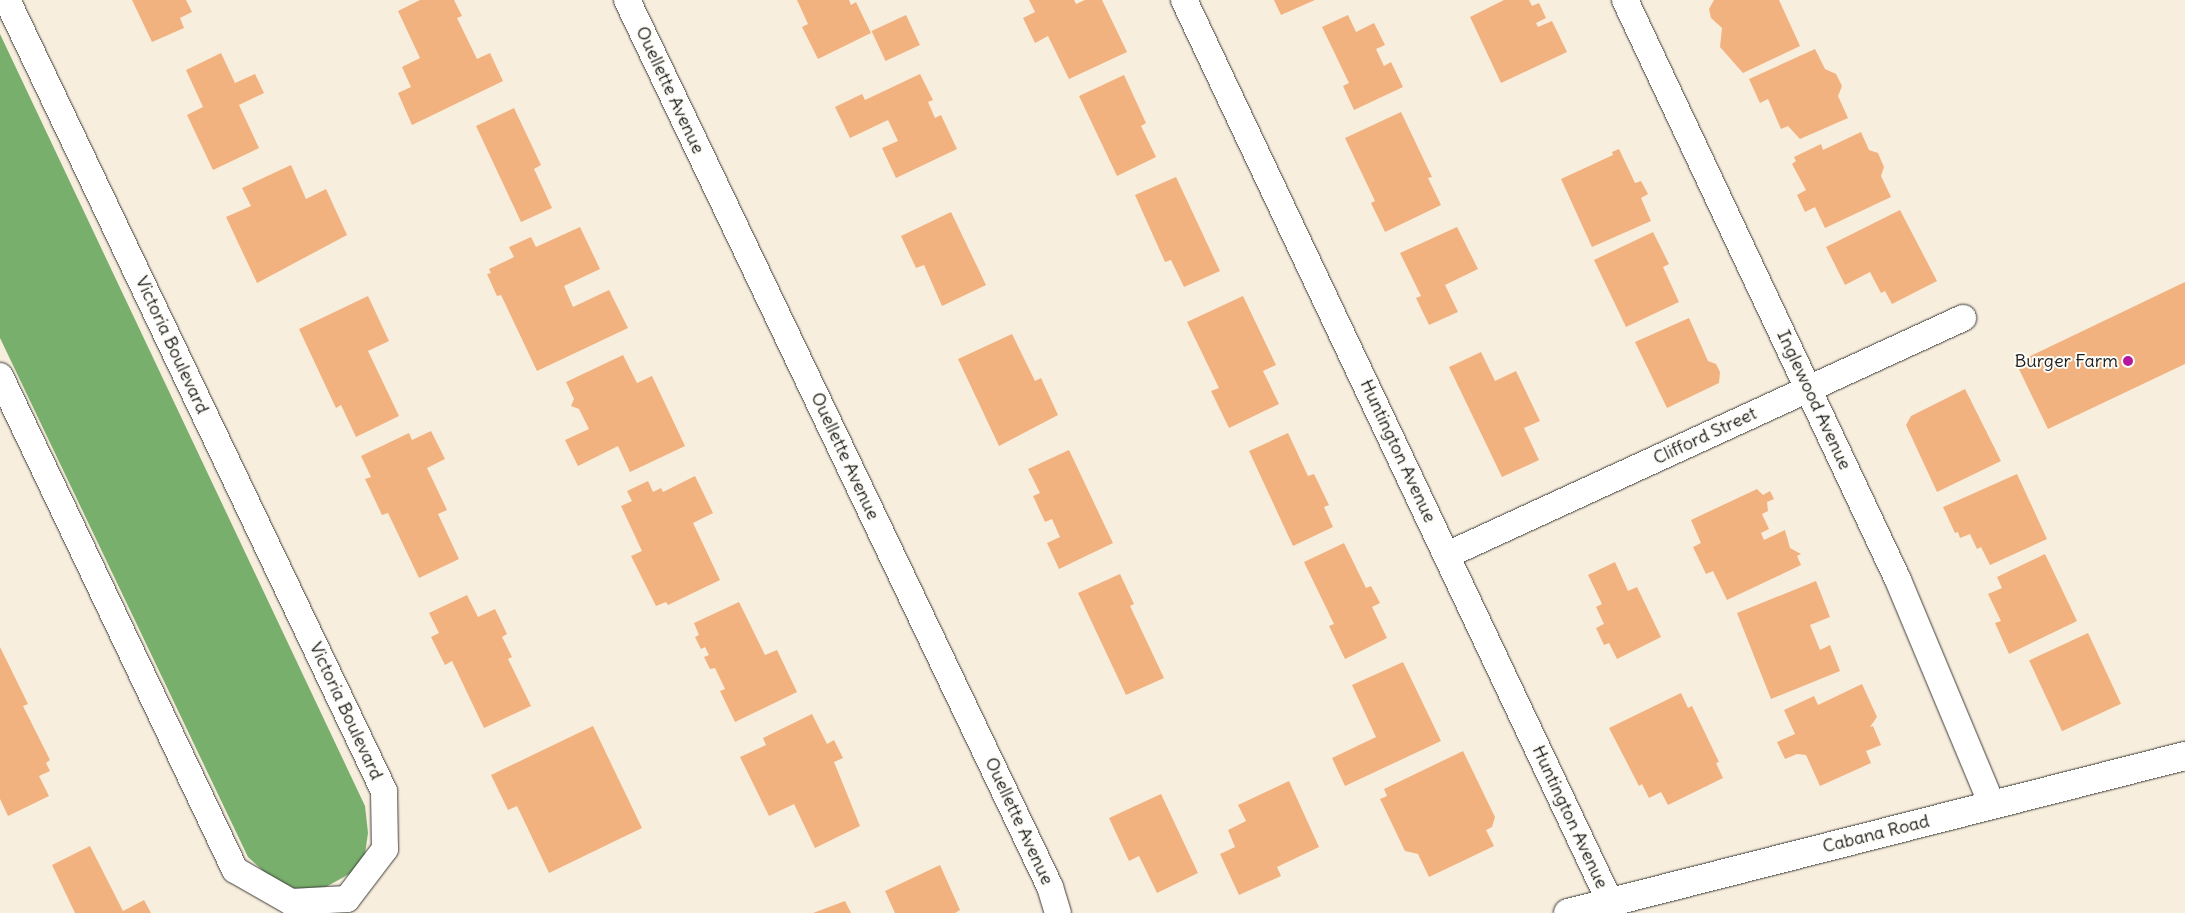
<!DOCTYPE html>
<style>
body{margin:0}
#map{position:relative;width:2185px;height:913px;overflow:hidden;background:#f8eedd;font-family:Delius,sans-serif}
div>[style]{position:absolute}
.forest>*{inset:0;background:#78af6c}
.building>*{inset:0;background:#f2b280;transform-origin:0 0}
.roads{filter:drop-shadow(0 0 1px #3d3c39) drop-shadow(0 0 1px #3d3c39)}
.minor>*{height:26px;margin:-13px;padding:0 13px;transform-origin:13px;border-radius:13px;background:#fff}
.secondary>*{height:28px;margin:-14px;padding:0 14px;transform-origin:14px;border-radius:14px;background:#fff}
.dots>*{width:14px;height:14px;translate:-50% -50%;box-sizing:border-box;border:2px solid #fdfcf7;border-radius:50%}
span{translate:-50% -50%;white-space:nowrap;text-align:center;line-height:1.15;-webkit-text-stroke:4px #fdfcf7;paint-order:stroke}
.street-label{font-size:18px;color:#1c1c1c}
.poi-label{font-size:18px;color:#1c1c1c}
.right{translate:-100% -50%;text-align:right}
</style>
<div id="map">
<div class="forest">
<i style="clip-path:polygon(0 34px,365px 806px,368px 833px,365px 854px,351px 873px,324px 888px,301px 890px,280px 886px,248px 857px,0 338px)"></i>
</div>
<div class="building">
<i style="clip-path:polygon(132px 0,186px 0,192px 12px,180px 18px,184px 28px,152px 42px)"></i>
<i style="clip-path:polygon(420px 0,454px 0,462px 16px,457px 18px,477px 59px,490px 53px,503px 81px,412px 125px,398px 93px,411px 87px,402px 67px,420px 58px,398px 11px)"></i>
<i style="clip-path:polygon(797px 0,849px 0,851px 5px,856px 2px,871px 33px,818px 59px,802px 27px,808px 24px)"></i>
<i style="clip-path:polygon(1029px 0,1074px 0,1076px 4px,1085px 0,1102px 0,1127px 52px,1069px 79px,1048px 36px,1035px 43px,1023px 18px,1035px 12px)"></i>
<i style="clip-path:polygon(1274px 0,1315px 0,1281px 15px)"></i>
<i style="clip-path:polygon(1504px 0,1529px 0,1532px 6px,1539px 3px,1546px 18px,1536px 23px,1538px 27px,1552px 21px,1567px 52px,1501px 83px,1470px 17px)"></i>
<i style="clip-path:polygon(1714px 0,1779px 0,1800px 46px,1743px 73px,1720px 47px,1722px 28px,1711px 18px,1709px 9px)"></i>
<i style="left:906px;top:15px;width:33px;height:38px;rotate:65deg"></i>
<i style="clip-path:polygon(1348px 15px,1356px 32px,1374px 23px,1385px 45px,1376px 49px,1384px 66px,1391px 62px,1403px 87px,1354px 110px,1343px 86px,1349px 83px,1322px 27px)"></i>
<i style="clip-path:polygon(1815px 49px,1825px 69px,1836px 74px,1842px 86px,1838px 96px,1848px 118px,1800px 139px,1788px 126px,1781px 129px,1768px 99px,1760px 103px,1749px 79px)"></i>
<i style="clip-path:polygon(221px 53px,235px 83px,255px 74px,264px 93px,239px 105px,259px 148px,213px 170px,187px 115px,203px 107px,186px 70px)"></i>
<i style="clip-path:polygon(920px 74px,933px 100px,928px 102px,935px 118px,941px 115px,957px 149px,896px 178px,882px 148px,898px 141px,888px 120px,850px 138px,835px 107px,862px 94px,865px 100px)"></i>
<i style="clip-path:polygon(1124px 75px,1146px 123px,1141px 126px,1156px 157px,1117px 176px,1079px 96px)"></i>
<i style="clip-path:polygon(514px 108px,541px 165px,534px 169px,552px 208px,521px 222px,476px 126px)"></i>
<i style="clip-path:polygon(1401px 112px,1432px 177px,1428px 178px,1441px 205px,1385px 232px,1371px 203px,1375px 201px,1345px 138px)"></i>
<i style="clip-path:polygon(1861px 132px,1869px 150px,1878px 153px,1884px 167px,1881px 176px,1891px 197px,1825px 228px,1815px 207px,1805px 212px,1797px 195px,1806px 190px,1792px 164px,1796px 161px,1794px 157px,1821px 144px,1823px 150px)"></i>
<i style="clip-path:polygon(1619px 149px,1635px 183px,1641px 181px,1648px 194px,1641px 198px,1651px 221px,1592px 247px,1561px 179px,1613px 155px,1612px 152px)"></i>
<i style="clip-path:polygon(291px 165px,306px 199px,326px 189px,347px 235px,257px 283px,226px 217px,251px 206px,242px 188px)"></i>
<i style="clip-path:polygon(1176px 177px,1220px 271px,1184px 287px,1171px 260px,1165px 262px,1135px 195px)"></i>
<i style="clip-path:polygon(1900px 210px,1937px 281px,1892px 304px,1885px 291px,1881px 293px,1870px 272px,1845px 285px,1826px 247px)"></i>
<i style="clip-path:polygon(951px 212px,986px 285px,942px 306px,924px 265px,916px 268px,901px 236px)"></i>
<i style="clip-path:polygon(580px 227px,600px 269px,564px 286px,573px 307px,609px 290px,628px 328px,537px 371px,501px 295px,497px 296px,487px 274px,491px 273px,489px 269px,514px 257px,509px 247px,531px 237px,536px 247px)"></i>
<i style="clip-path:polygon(1457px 227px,1478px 269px,1445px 285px,1458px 312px,1429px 325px,1416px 298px,1421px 296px,1400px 253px)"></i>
<i style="clip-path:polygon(1653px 232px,1669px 264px,1663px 267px,1679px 302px,1626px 327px,1594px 260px)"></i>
<i style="clip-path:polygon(2185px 282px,2185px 364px,2048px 429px,2016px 363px)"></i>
<i style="clip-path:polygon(368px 296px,389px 341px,368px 351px,399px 416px,356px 437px,341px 405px,336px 408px,299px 329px)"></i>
<i style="clip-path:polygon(1243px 296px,1276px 365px,1263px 371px,1279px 404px,1229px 428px,1211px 391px,1219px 388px,1187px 322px)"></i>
<i style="clip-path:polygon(1689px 318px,1708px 361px,1716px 364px,1720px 372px,1719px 383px,1667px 408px,1635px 342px)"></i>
<i style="clip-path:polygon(1012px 334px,1035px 381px,1041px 378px,1058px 415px,999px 446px,958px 359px)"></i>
<i style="clip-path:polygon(1481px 352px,1495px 381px,1516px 371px,1540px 421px,1524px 428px,1539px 460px,1502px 477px,1449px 367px)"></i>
<i style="clip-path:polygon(623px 355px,637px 383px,652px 376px,685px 446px,630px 472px,618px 446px,578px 466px,565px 440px,589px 429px,579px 409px,571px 406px,574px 399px,566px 382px)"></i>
<i style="clip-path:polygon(1965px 389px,2001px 461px,1937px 492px,1906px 425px,1911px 416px)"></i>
<i style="clip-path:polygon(431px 431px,445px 459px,427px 468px,447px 510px,438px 514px,459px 559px,419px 578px,388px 513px,382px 515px,365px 479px,371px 477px,361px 456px,409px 433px,412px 440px)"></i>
<i style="clip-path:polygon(1288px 433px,1308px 476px,1314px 474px,1329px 505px,1324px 507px,1333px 527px,1293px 546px,1249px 451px)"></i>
<i style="clip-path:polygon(1069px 450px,1113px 543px,1059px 569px,1047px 543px,1060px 537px,1052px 519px,1045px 522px,1033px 496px,1040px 493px,1028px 469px)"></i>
<i style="clip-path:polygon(2017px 474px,2047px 539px,1990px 565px,1981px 547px,1977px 549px,1970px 534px,1960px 538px,1958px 532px,1955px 533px,1943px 507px)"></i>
<i style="clip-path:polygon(695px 476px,713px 513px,693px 523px,720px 580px,668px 605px,666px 602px,656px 606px,631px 556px,642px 551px,621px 506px,632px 501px,627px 491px,648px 481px,653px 492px,661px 488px,663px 492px)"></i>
<i style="clip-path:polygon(1757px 489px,1763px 495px,1770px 491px,1774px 499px,1767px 502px,1768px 511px,1762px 514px,1769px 529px,1761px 533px,1764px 540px,1785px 530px,1790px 548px,1801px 554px,1797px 556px,1801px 565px,1727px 600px,1713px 571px,1706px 574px,1693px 547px,1701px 543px,1691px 520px)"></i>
<i style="clip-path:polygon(1344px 543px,1366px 588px,1371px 586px,1380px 603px,1372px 607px,1387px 638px,1345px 659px,1329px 626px,1334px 624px,1304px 562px)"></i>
<i style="clip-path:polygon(2045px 554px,2077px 621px,2009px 654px,1995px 623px,2001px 621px,1988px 594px,2002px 588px,1997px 577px)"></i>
<i style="clip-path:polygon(1615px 562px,1628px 591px,1637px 587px,1661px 637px,1617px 659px,1609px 643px,1604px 645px,1596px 628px,1604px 624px,1596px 607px,1602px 604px,1588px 575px)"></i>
<i style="clip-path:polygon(1120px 574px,1134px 604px,1130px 606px,1164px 678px,1126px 695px,1078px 593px)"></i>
<i style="clip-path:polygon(1816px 581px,1830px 617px,1810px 625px,1820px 650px,1830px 645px,1840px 671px,1771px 699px,1737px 613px)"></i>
<i style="clip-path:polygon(467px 595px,478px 617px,495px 609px,507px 634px,502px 637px,512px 657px,508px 659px,531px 706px,484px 728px,452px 661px,445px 665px,431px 637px,439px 633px,429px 613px)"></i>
<i style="clip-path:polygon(739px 602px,765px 655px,777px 650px,797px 692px,735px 722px,720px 691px,725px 689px,715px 668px,710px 669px,704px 657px,709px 655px,705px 647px,701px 649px,695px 637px,699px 635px,694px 623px)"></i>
<i style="left:2088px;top:633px;width:78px;height:65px;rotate:65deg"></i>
<i style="clip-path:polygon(0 647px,28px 704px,23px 706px,50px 760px,46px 763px,50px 771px,39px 776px,49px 796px,8px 816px,0 799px)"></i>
<i style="clip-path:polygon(1403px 662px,1441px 741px,1345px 786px,1332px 758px,1376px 737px,1352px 685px)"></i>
<i style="clip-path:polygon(1862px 684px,1877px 717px,1870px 727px,1873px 726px,1881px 745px,1866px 751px,1871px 763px,1820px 786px,1806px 755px,1797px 754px,1785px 759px,1777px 742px,1795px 734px,1784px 710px,1814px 696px,1818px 705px)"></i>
<i style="clip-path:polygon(1681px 693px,1688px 708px,1692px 706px,1719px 762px,1716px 763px,1723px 778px,1668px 805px,1661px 792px,1649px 798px,1642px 784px,1639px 786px,1609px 728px)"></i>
<i style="clip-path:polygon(812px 714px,827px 744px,834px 740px,843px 758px,834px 762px,860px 826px,815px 848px,794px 804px,769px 816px,740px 757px,766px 745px,763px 738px)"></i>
<i style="clip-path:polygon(593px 726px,642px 828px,549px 873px,517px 806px,508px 810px,491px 775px)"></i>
<i style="clip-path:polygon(1463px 751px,1495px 817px,1492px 827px,1486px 830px,1494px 846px,1429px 877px,1418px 854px,1405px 851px,1380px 799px,1387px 796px,1384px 789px)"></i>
<i style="clip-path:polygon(1289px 781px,1319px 847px,1277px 867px,1281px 876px,1239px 895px,1220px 854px,1235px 847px,1228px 830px,1246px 821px,1238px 805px)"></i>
<i style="clip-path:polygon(1161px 794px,1198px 873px,1157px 893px,1139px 856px,1129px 861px,1109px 818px)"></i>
<i style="clip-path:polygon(90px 846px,123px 911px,144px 900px,151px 913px,75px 913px,52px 865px)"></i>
<i style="clip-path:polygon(940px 865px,960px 910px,955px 913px,895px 913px,885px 891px)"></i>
<i style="clip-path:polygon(845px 901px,851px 913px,813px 913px)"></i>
</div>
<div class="roads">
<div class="minor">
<i style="left:627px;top:0;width:983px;rotate:64.5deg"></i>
<i style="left:1050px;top:887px;width:27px;rotate:73deg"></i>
<i style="left:1184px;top:0;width:998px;rotate:64.72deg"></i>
<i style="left:1625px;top:0;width:641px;rotate:64.79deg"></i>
<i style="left:1898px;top:580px;width:244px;rotate:67.3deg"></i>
<i style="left:0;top:376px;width:547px;rotate:64.56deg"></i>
<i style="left:235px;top:870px;width:64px;rotate:29.7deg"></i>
<i style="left:291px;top:902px;width:56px;rotate:-3.1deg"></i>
<i style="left:347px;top:899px;width:63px;rotate:-52.8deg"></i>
<i style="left:385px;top:849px;width:58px;rotate:-91deg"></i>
<i style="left:384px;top:791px;width:876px;rotate:-115.48deg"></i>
<i style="left:1447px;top:555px;width:568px;rotate:-24.67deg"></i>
</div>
<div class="secondary">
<i style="left:1568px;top:913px;width:637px;rotate:-14.28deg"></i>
</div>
</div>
<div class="dots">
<i style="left:2128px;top:361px;background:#b5179e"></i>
</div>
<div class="street-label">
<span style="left:670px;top:90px;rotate:65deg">Ouellette Avenue</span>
<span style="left:172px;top:345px;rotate:65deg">Victoria Boulevard</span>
<span style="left:1814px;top:400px;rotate:65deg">Inglewood Avenue</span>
<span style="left:1705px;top:436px;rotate:-25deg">Clifford Street</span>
<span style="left:1398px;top:451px;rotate:65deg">Huntington Avenue</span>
<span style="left:845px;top:456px;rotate:65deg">Ouellette Avenue</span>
<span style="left:346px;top:711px;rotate:65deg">Victoria Boulevard</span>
<span style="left:1570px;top:817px;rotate:65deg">Huntington Avenue</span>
<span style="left:1019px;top:821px;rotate:65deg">Ouellette Avenue</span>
<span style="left:1876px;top:834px;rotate:-14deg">Cabana Road</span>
</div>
<div class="poi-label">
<span class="right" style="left:2118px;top:361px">Burger Farm</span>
</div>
</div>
